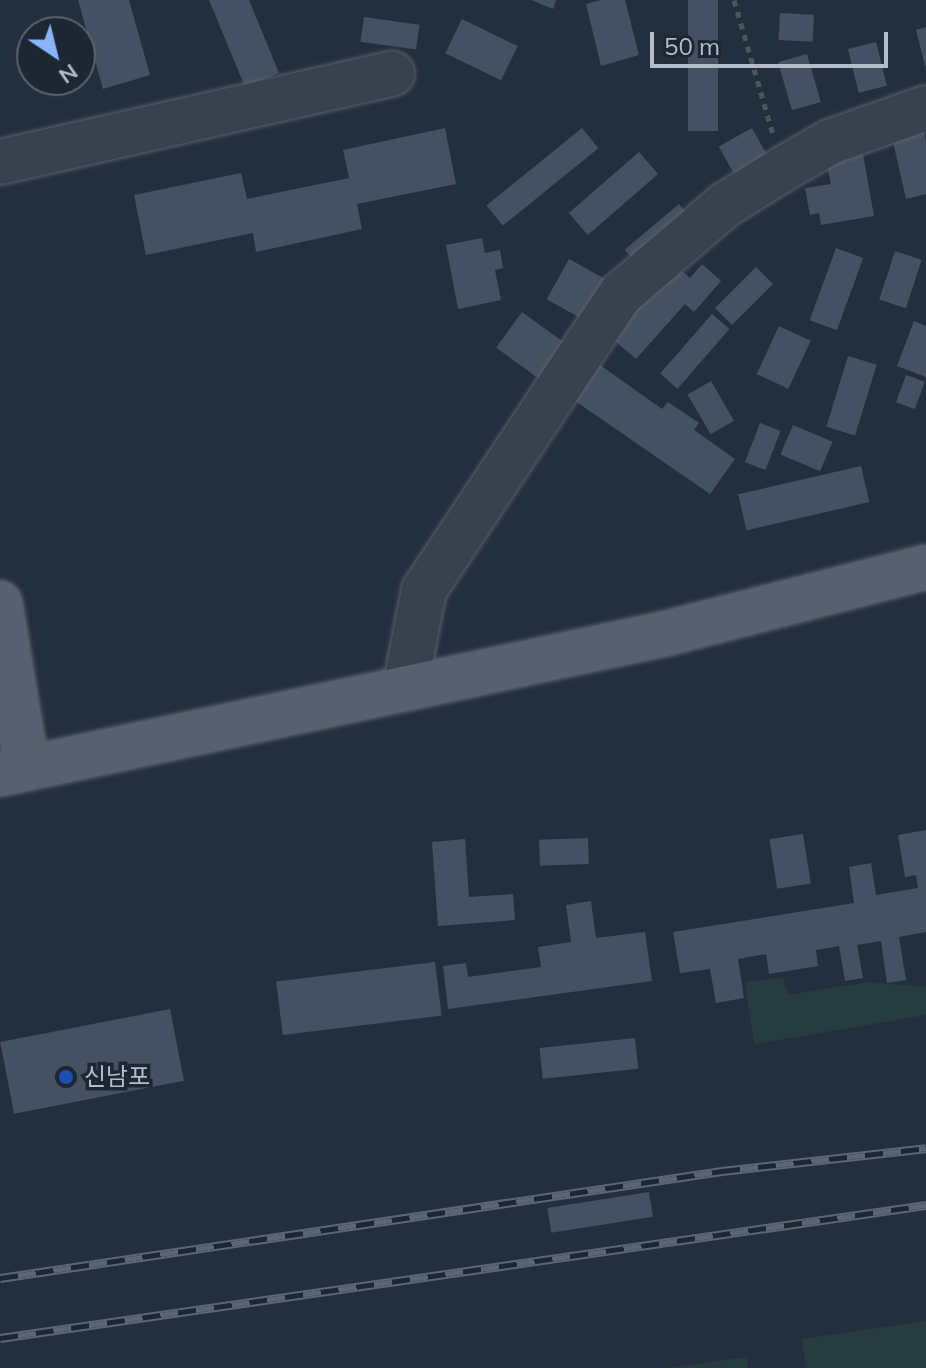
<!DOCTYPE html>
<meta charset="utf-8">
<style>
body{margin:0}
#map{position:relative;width:926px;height:1368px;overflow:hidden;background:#242f3e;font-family:Mulish,"Noto Sans KR",sans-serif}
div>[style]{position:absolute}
.green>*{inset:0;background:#263c3f}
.building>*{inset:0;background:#455162;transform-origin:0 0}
.path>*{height:5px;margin-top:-2.5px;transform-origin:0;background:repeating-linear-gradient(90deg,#44595c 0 6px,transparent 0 12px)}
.roads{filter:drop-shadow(0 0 2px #565f6c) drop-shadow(0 0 2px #565f6c)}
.minor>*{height:44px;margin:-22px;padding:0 22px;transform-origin:22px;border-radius:22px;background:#38414e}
.major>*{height:44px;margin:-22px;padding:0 22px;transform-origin:22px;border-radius:22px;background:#56606e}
.rail>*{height:9px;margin-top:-4.5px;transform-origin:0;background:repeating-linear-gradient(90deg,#1d2633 0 18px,#5a6575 0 36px);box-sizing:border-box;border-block:2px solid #5a6575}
.dots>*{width:22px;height:22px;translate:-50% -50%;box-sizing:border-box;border:4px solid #1d2633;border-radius:50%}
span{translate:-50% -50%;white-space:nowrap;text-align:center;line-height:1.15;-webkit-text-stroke:7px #1d2633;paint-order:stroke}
.poi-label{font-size:24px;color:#b4bcc9}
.left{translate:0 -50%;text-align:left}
.north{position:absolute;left:16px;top:16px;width:80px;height:80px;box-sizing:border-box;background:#1d2633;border:2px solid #59626f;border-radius:50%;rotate:145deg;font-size:22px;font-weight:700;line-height:32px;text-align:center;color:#b4bcc9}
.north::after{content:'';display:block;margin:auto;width:28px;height:36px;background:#8ab4f8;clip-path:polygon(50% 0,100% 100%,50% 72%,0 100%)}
.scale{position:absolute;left:650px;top:32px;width:238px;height:36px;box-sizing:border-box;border:4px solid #b4bcc9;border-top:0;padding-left:10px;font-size:24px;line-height:28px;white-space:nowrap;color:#b4bcc9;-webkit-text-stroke:6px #1d2633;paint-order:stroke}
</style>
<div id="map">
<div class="green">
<i style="clip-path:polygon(783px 978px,788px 995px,868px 982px,926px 987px,926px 1015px,754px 1044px,745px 982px)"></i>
<i style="clip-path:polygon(926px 1321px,926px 1368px,806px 1368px,802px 1339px)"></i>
<i style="clip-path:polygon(747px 1357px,748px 1368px,669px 1368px)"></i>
</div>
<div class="building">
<i style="clip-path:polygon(78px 0,129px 0,150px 75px,103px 89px)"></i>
<i style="clip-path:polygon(209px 0,249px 0,279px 73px,245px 87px)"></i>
<i style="clip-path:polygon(531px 0,556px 0,553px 9px)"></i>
<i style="clip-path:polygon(601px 0,625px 0,639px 55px,601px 66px,586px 4px)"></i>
<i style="left:688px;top:0;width:30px;height:131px"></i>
<i style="left:780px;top:13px;width:34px;height:27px;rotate:3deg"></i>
<i style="left:364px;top:17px;width:56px;height:25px;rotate:8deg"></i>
<i style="left:462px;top:19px;width:62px;height:38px;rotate:26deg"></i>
<i style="clip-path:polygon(926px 27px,926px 66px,925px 66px,916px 30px)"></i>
<i style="left:876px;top:42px;width:45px;height:29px;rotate:76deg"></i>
<i style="left:807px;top:54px;width:50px;height:30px;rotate:74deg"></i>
<i style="clip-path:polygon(922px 125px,926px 141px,926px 194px,906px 199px,891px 133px)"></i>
<i style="clip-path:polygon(445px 128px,456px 184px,357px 204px,362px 229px,256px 252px,253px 233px,146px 255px,134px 195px,241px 173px,247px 199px,349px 178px,343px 150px)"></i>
<i style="left:582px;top:128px;width:26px;height:123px;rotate:51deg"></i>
<i style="left:752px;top:128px;width:41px;height:38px;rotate:61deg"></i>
<i style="clip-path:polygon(862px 149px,874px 216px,821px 225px,819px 213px,810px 215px,805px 188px,831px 184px,825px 156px)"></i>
<i style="left:639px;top:152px;width:29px;height:93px;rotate:49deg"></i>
<i style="left:679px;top:204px;width:25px;height:71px;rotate:50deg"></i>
<i style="clip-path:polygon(482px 238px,485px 253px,500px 250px,503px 268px,495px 270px,501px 300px,458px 309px,446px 245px)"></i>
<i style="left:836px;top:248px;width:29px;height:77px;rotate:20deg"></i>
<i style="left:895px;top:251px;width:28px;height:51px;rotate:18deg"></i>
<i style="left:569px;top:259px;width:52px;height:46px;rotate:29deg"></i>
<i style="clip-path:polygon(673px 263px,690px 278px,702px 264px,721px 281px,694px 312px,685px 304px,636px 359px,609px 336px)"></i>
<i style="left:756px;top:267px;width:24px;height:58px;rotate:45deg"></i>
<i style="left:522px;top:312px;width:63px;height:44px;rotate:36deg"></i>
<i style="left:712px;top:314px;width:23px;height:79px;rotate:41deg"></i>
<i style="clip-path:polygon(914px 321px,926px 326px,926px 377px,897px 366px)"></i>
<i style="left:779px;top:326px;width:35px;height:53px;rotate:25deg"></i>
<i style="left:848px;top:356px;width:30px;height:74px;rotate:17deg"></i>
<i style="clip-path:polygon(593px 360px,662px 409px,668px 402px,699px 423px,694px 430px,735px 459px,710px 494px,568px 396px)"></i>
<i style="left:906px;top:375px;width:20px;height:29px;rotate:20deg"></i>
<i style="left:711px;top:381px;width:46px;height:27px;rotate:60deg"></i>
<i style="left:760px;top:423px;width:22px;height:42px;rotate:21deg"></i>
<i style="left:793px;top:425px;width:43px;height:32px;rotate:23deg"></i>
<i style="left:861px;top:466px;width:37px;height:126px;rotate:77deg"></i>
<i style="clip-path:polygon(926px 830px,926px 932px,899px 937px,906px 980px,887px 983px,881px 941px,857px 945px,863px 978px,845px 981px,839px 946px,816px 950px,818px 966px,769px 974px,766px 954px,738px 959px,744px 998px,716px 1003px,710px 969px,680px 973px,673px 932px,854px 903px,849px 867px,871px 863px,876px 895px,918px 888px,916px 875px,905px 877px,898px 835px)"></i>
<i style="left:803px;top:834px;width:50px;height:34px;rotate:81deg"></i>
<i style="left:588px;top:838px;width:26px;height:49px;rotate:88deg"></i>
<i style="clip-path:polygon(465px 839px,469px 897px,513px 894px,515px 920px,438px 926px,432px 842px)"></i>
<i style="clip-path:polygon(591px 901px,596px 938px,645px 932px,652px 981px,448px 1009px,443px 966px,466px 963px,468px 977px,541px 967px,538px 947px,571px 942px,566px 905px)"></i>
<i style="left:435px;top:962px;width:54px;height:160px;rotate:83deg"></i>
<i style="left:170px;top:1009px;width:73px;height:173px;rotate:79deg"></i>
<i style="left:635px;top:1038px;width:31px;height:96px;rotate:84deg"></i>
<i style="left:649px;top:1192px;width:25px;height:103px;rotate:81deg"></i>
</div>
<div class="path">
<i style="left:734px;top:0;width:140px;rotate:73.8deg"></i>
</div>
<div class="roads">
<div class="minor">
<i style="left:0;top:162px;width:402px;rotate:-12.7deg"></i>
<i style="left:405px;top:688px;width:100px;rotate:-79deg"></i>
<i style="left:424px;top:590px;width:356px;rotate:-56.4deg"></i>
<i style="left:621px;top:294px;width:137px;rotate:-40.6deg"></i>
<i style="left:725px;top:205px;width:68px;rotate:-31.8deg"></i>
<i style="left:783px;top:169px;width:54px;rotate:-29.9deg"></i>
<i style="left:830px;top:142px;width:102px;rotate:-19.5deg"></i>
</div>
<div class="major">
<i style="left:0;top:603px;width:167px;rotate:80.7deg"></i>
<i style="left:0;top:774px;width:679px;rotate:-11.91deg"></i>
<i style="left:664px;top:634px;width:270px;rotate:-14.3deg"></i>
</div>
</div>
<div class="rail">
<i style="left:0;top:1278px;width:730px;rotate:-8.43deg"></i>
<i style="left:722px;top:1171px;width:205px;rotate:-6.4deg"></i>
<i style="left:0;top:1338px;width:936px;rotate:-8.17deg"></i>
</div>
<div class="dots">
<i style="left:66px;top:1077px;background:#1a4fb4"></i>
</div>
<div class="poi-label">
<span class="left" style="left:84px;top:1077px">신남포</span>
</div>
<div class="north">N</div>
<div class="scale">50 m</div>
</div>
